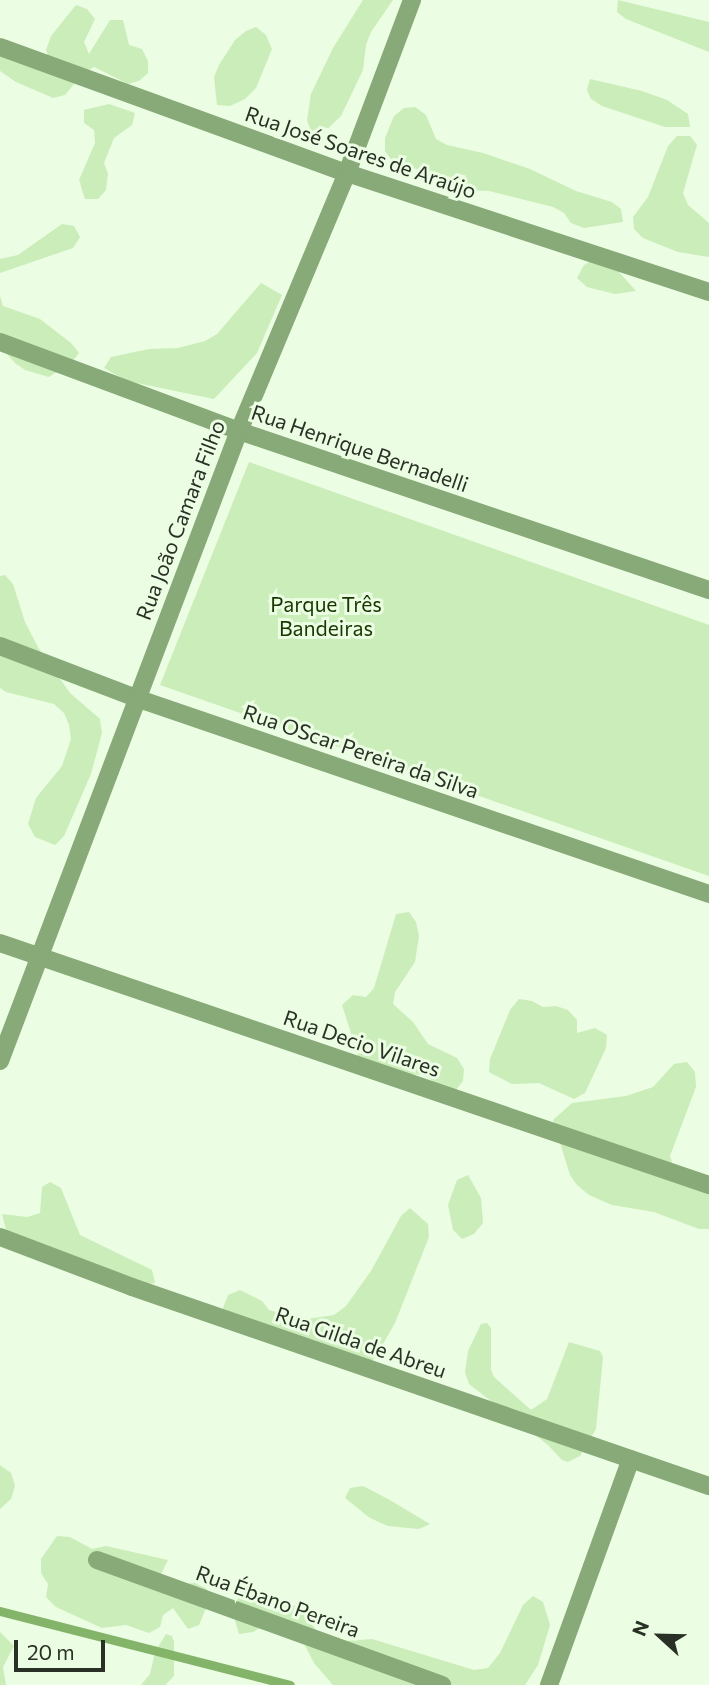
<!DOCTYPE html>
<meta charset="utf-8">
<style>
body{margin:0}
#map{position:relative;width:709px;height:1685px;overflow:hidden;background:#ebfde2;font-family:Commissioner,sans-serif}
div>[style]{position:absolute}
.green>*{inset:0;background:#cbedba}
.stream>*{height:9px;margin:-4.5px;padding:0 4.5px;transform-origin:4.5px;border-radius:4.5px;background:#83b46a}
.minor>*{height:18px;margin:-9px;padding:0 9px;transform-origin:9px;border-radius:9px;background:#88a978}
span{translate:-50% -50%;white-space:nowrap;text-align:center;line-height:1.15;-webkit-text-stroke:6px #ebfde2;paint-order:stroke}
.street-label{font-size:21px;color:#293025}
.park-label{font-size:21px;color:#183702}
.north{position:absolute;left:625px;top:1601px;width:70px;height:70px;-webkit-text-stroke:5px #ebfde2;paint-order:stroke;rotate:292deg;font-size:19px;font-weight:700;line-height:28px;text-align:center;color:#293025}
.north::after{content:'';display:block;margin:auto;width:24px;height:32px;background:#293025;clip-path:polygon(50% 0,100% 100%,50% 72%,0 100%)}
.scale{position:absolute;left:14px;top:1640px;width:91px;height:32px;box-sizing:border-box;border:4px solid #293025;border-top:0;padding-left:9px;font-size:21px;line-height:24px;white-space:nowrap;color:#293025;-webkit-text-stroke:5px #ebfde2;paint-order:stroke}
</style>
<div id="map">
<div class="green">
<i style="clip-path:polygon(363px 0,393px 0,371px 32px,366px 45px,363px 70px,341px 116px,323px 133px,311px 132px,307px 120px,311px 94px,333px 48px)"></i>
<i style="clip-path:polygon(618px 0,709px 22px,709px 52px,626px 19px,617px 12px)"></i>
<i style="clip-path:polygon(76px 5px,87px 9px,95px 19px,84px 42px,89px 54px,110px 20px,123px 20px,129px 45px,142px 49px,148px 61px,148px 73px,139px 81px,128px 84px,94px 67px,83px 73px,65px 95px,53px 98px,16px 82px,0 71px,0 54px,50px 61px,46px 50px,51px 36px)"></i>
<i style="clip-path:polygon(256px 27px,266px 35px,272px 49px,256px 88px,245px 99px,230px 106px,217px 105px,214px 77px,219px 65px,235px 40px,246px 31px)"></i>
<i style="clip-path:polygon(590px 79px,642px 91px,667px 100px,688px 114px,690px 127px,665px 127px,602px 106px,591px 99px,587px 90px)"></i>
<i style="clip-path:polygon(109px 104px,135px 113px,132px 125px,114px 138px,104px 163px,108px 174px,106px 190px,98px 199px,85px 199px,79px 180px,95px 143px,94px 130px,84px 123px,84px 110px)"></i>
<i style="clip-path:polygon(415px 107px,426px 115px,436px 139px,447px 145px,483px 153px,530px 169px,576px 191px,612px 202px,621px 209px,623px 222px,584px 228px,571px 223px,564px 213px,553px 207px,489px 191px,463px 190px,439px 181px,430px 173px,393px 162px,385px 151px,385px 138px,394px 116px,404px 108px)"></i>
<i style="clip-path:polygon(677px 136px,690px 136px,697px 145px,683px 193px,688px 205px,709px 223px,709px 257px,678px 252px,643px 238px,634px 229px,633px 217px,648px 197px,668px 146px)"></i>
<i style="clip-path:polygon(62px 224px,74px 226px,80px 237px,73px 248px,0 273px,0 259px,18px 255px)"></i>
<i style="clip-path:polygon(595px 259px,618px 271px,636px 291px,615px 294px,587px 287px,577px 278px,584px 265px)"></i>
<i style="clip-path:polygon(261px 283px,282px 295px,257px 353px,214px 399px,127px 381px,104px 368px,111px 357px,149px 349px,178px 348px,205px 341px,217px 334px)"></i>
<i style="clip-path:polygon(0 296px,3px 306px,40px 319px,71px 343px,79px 353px,71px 363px,49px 377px,25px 370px,15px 363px,0 346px)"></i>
<i style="clip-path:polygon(249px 462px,709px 625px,709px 876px,160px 685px)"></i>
<i style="clip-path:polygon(5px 575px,13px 584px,25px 622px,39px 649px,70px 693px,100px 719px,102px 733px,91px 774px,64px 836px,55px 845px,35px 837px,28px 824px,36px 798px,62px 766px,71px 739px,69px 725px,64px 713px,54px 704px,6px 692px,0 688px,0 576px)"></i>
<i style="clip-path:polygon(409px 912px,416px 922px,419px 936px,415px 962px,395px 992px,393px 1004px,413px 1022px,428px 1044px,457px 1058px,464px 1069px,463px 1081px,455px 1091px,444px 1089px,424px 1075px,396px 1073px,359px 1058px,342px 1005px,353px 995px,366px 997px,374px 988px,396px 914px)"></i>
<i style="clip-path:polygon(519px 999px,532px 1001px,543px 1007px,556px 1006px,568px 1010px,577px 1020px,577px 1033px,595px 1028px,607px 1035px,606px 1048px,585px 1093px,574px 1099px,539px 1083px,512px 1084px,489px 1072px,490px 1059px,510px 1010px)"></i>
<i style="clip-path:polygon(687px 1062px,695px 1072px,696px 1087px,670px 1156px,674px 1169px,709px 1188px,709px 1229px,699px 1229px,654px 1212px,612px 1205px,589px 1195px,577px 1185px,570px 1175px,553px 1120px,572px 1103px,626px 1096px,653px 1087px,674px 1064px)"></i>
<i style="clip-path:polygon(468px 1175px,481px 1198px,483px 1223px,474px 1234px,462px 1239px,453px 1230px,448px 1205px,457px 1180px)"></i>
<i style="clip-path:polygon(50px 1182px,61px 1188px,80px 1235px,152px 1270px,155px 1283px,142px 1285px,9px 1241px,2px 1214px,27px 1217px,40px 1213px,42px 1187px)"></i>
<i style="clip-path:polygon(410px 1208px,428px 1224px,429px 1237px,395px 1323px,375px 1358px,364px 1367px,228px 1320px,223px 1308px,228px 1295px,240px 1290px,262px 1301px,269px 1310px,282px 1314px,307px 1319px,334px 1315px,346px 1306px,371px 1271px,401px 1216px)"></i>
<i style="clip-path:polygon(487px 1323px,491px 1328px,491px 1370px,494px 1377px,531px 1410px,547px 1399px,569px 1342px,600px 1351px,603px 1357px,596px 1429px,580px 1456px,568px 1462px,562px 1460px,548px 1445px,469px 1384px,465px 1372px,468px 1351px,481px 1324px)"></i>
<i style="clip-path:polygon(0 1465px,11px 1473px,15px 1486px,11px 1499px,0 1509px)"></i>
<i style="clip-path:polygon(363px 1486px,388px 1499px,430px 1524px,419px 1529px,388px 1526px,370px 1518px,345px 1498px,350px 1488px)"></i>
<i style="clip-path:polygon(57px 1536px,70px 1537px,92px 1549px,106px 1546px,168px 1560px,160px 1576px,168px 1585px,195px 1583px,207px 1589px,209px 1601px,199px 1625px,188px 1629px,173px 1608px,163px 1615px,160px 1627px,149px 1633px,126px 1625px,102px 1628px,56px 1607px,46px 1597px,48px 1584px,41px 1573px,41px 1559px)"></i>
<i style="clip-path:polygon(250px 1592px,299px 1607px,322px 1638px,334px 1642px,372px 1639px,474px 1670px,488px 1668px,500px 1653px,523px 1605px,533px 1596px,543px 1602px,550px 1625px,538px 1665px,525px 1685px,333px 1685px,314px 1663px,296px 1628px,287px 1619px,274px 1619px,253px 1632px,239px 1634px,235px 1620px,238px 1594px)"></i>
<i style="clip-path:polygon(0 1632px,14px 1646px,3px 1667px,6px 1685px,0 1685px)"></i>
<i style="clip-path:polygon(166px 1634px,172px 1636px,174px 1642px,174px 1676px,165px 1685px,141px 1685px,150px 1674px,155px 1652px)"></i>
</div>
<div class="stream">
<i style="left:0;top:1611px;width:299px;rotate:14.3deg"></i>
</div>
<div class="minor">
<i style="left:0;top:47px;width:369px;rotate:20deg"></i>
<i style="left:347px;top:173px;width:381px;rotate:18.2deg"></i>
<i style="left:0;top:342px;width:255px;rotate:20.4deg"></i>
<i style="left:239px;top:431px;width:496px;rotate:18.7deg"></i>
<i style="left:0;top:646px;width:146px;rotate:20.9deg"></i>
<i style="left:136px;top:698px;width:606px;rotate:18.88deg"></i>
<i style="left:0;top:943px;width:749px;rotate:18.85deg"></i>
<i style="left:0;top:1061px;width:674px;rotate:-69.23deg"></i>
<i style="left:239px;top:431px;width:280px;rotate:-67.3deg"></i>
<i style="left:347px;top:173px;width:185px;rotate:-69.4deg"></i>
<i style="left:0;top:1237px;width:141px;rotate:20.7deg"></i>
<i style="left:132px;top:1287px;width:610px;rotate:19.03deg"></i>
<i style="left:97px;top:1560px;width:367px;rotate:19.9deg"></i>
<i style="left:549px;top:1685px;width:240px;rotate:-70.1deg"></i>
</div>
<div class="street-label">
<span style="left:361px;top:152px;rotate:19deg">Rua José Soares de Araújo</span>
<span style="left:360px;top:448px;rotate:19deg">Rua Henrique Bernadelli</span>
<span style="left:180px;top:520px;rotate:-69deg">Rua João Camara Filho</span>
<span style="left:361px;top:751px;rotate:19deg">Rua OScar Pereira da Silva</span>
<span style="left:362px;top:1043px;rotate:19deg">Rua Decio Vilares</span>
<span style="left:361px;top:1342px;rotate:19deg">Rua Gilda de Abreu</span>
<span style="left:278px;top:1601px;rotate:20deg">Rua Ébano Pereira</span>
</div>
<div class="park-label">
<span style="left:326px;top:616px">Parque Três<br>Bandeiras</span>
</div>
<div class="north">N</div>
<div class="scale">20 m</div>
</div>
